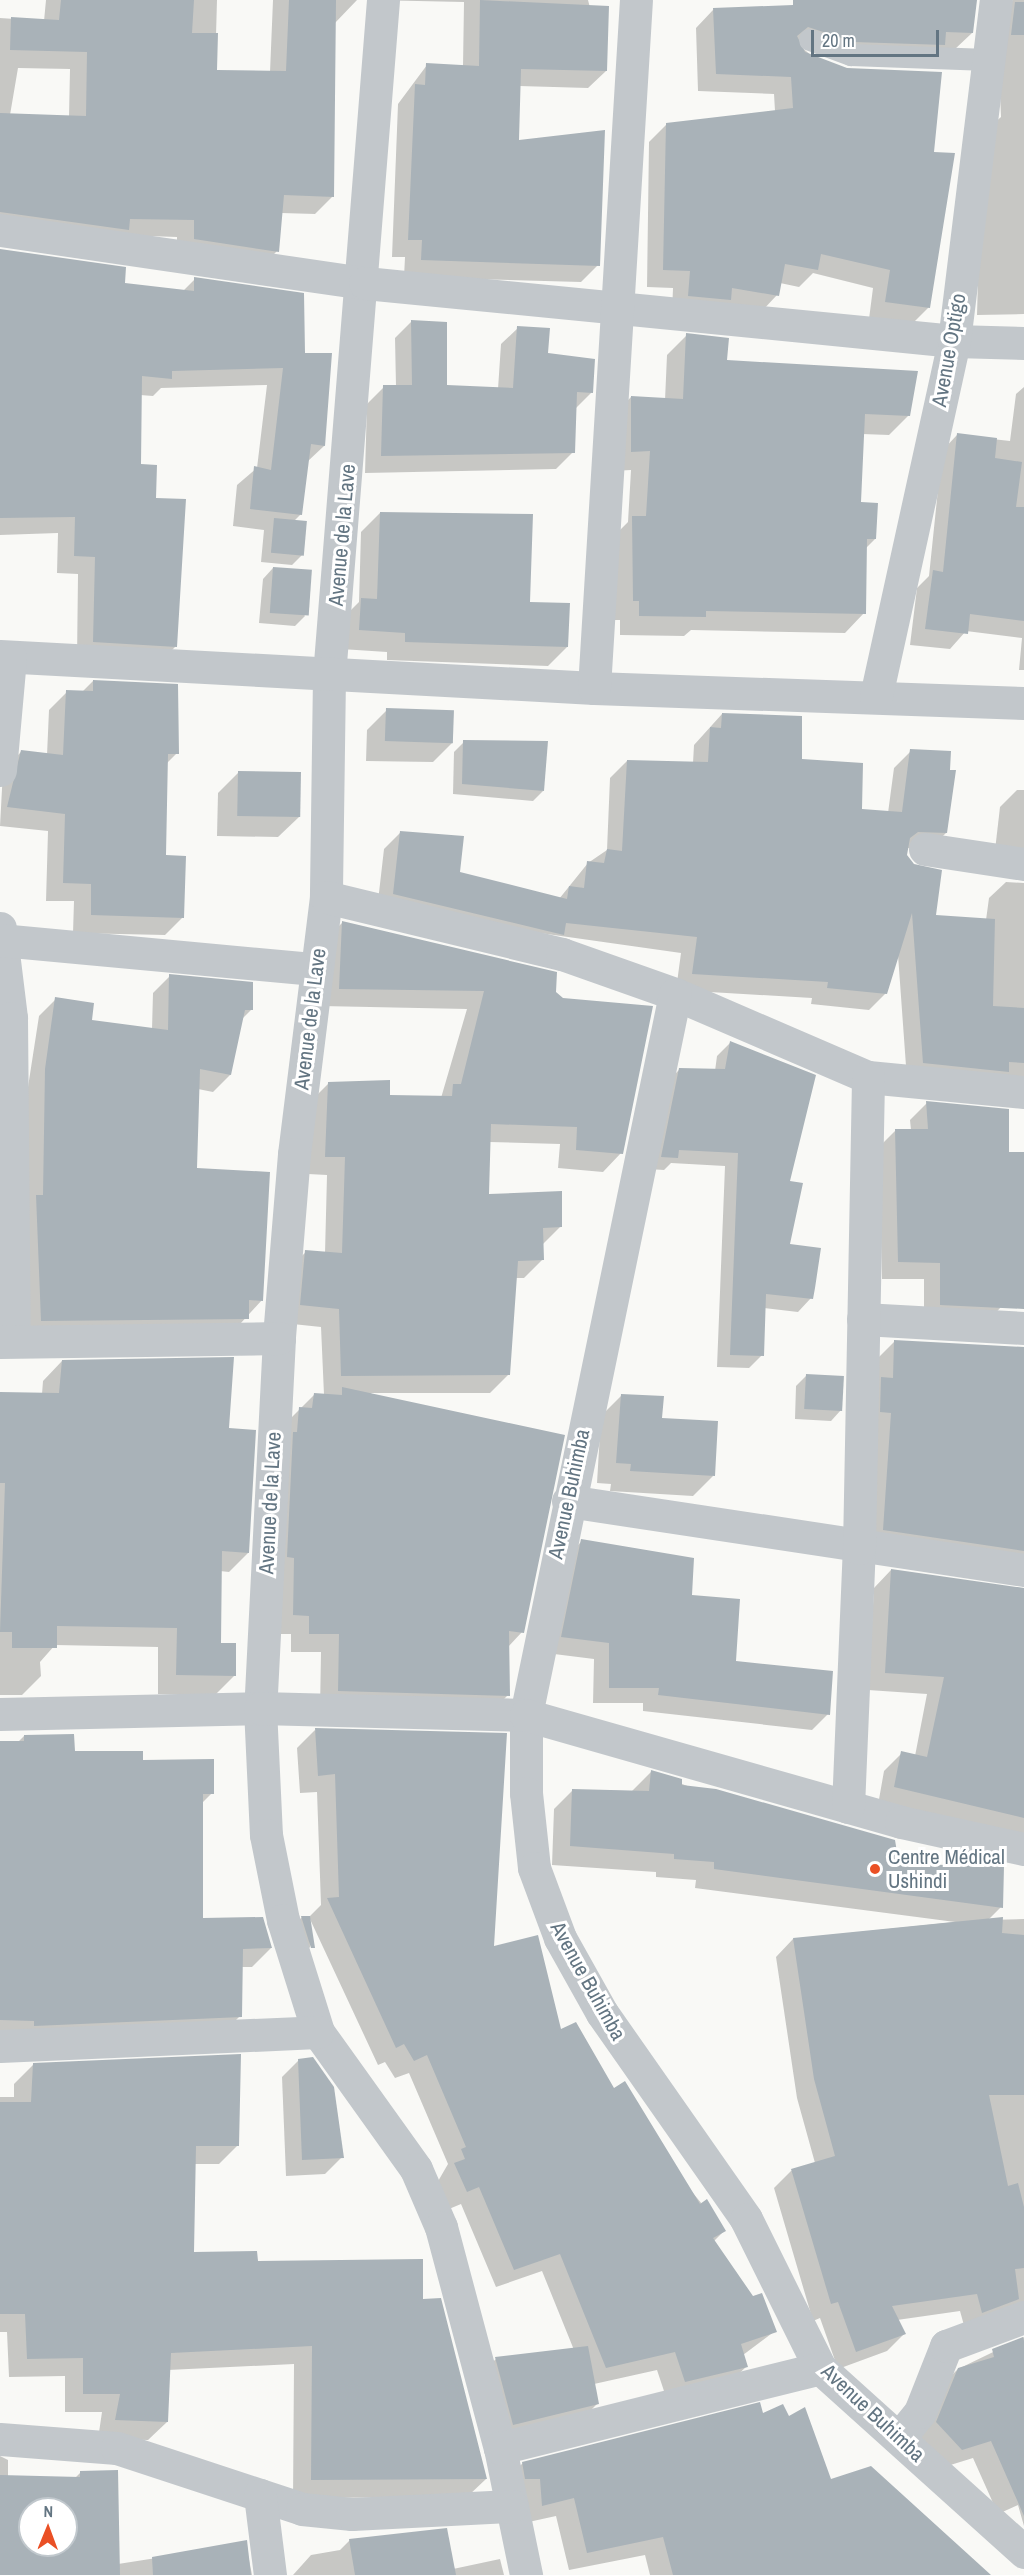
<!DOCTYPE html>
<meta charset="utf-8">
<style>
body{margin:0}
#map{position:relative;width:1024px;height:2575px;overflow:hidden;background:#f9f9f6;font-family:"Archivo Narrow",sans-serif}
div>[style]{position:absolute}
.shadow>*{inset:0;background:#0003}
.building>*{inset:0;background:#a9b2b8;transform-origin:0 0}
.service>*{height:22px;margin:-11px;padding:0 11px;transform-origin:11px;border-radius:11px;background:#c2c7cb}
.minor>*{height:33px;margin:-16.5px;padding:0 16.5px;transform-origin:16.5px;border-radius:16.5px;background:#c2c7cb}
.dots>*{width:16px;height:16px;translate:-50% -50%;box-sizing:border-box;border:3px solid #fff;border-radius:50%}
span{translate:-50% -50%;white-space:nowrap;text-align:center;line-height:1.15;-webkit-text-stroke:6px #fff;paint-order:stroke}
.street-label{font-size:21px;color:#637582}
.poi-label{font-size:21px;color:#637582}
.left{translate:0 -50%;text-align:left}
.north{position:absolute;left:18px;top:2497px;width:60px;height:60px;box-sizing:border-box;background:#fff;border:2px solid #c1c8cd;border-radius:50%;rotate:1deg;font-size:16px;font-weight:700;line-height:24px;text-align:center;color:#637582}
.north::after{content:'';display:block;margin:auto;width:21px;height:27px;background:#ea5025;clip-path:polygon(50% 0,100% 100%,50% 72%,0 100%)}
.scale{position:absolute;left:811px;top:30px;width:128px;height:27px;box-sizing:border-box;border:3px solid #637582;border-top:0;padding-left:8px;font-size:18px;line-height:21px;white-space:nowrap;color:#637582;-webkit-text-stroke:4px #fff;paint-order:stroke}
</style>
<div id="map">
<div class="shadow">
<i style="clip-path:polygon(evenodd,46px 0,217px 0,215px 72px,270px 72px,273px 0,357px 0,334px 24px,333px 196px,315px 214px,281px 213px,277px 251px,260px 268px,177px 256px,177px 237px,0 231px,0 18px,44px 21px,46px 0,18px 68px,70px 69px,69px 117px,10px 115px,18px 68px)"></i>
<i style="clip-path:polygon(370px 0,588px 0,606px 71px,588px 88px,519px 86px,518px 142px,598px 265px,581px 282px,404px 277px,405px 257px,392px 257px,398px 104px,427px 65px,463px 66px,464px 2px)"></i>
<i style="clip-path:polygon(837px 0,976px 0,972px 33px,954px 50px,801px 47px,932px 154px,929px 307px,911px 325px,869px 319px,873px 288px,813px 273px,799px 287px,780px 283px,777px 295px,760px 313px,672px 313px,673px 288px,647px 287px,649px 142px,667px 124px,775px 111px,774px 94px,698px 91px,696px 28px,713px 10px,836px 14px)"></i>
<i style="clip-path:polygon(1013px 0,1024px 0,1024px 314px,977px 315px,981px 174px,992px 125px,1001px 117px,997px 17px)"></i>
<i style="clip-path:polygon(0 250px,124px 284px,183px 291px,195px 279px,304px 355px,331px 355px,324px 446px,307px 462px,301px 514px,294px 521px,302px 555px,292px 565px,261px 562px,264px 530px,233px 526px,237px 485px,257px 468px,267px 385px,161px 388px,153px 396px,140px 395px,139px 466px,154px 499px,176px 646px,158px 664px,77px 659px,78px 574px,57px 573px,58px 533px,0 535px)"></i>
<i style="clip-path:polygon(412px 321px,445px 387px,498px 389px,501px 344px,518px 328px,592px 392px,575px 409px,573px 452px,556px 469px,365px 473px,367px 404px,384px 387px,396px 387px,395px 338px)"></i>
<i style="clip-path:polygon(687px 335px,726px 361px,909px 415px,889px 435px,862px 434px,860px 504px,875px 539px,866px 548px,864px 613px,845px 633px,691px 630px,684px 636px,620px 635px,620px 620px,614px 620px,613px 537px,628px 522px,631px 470px,612px 471px,612px 417px,631px 397px,665px 400px,667px 355px)"></i>
<i style="clip-path:polygon(1024px 387px,1024px 670px,1019px 670px,1022px 638px,966px 631px,950px 649px,910px 645px,917px 588px,929px 576px,942px 451px,957px 435px,1010px 441px,1016px 394px)"></i>
<i style="clip-path:polygon(380px 513px,529px 604px,567px 647px,548px 666px,387px 660px,387px 652px,341px 649px,343px 618px,359px 602px,361px 532px)"></i>
<i style="clip-path:polygon(273px 568px,305px 616px,295px 626px,259px 623px,263px 579px)"></i>
<i style="clip-path:polygon(93px 681px,177px 753px,166px 764px,165px 857px,183px 917px,165px 935px,73px 933px,74px 901px,46px 901px,48px 831px,0 826px,3px 770px,21px 752px,47px 755px,49px 710px,67px 692px,82px 692px)"></i>
<i style="clip-path:polygon(387px 710px,453px 742px,433px 762px,366px 761px,367px 730px)"></i>
<i style="clip-path:polygon(722px 714px,800px 760px,861px 811px,888px 813px,894px 768px,911px 751px,946px 833px,929px 849px,907px 848px,906px 856px,934px 917px,986px 920px,989px 898px,1006px 882px,1024px 883px,1024px 1081px,907px 1080px,898px 955px,886px 993px,869px 1010px,811px 1004px,812px 998px,676px 990px,681px 953px,377px 910px,384px 849px,401px 832px,459px 873px,559px 899px,588px 863px,607px 850px,610px 778px,627px 761px,693px 763px,694px 745px)"></i>
<i style="clip-path:polygon(464px 742px,543px 791px,533px 801px,453px 794px,454px 752px)"></i>
<i style="clip-path:polygon(239px 772px,299px 817px,278px 837px,217px 836px,218px 793px)"></i>
<i style="clip-path:polygon(1017px 790px,1024px 790px,1024px 878px,994px 859px,1000px 807px)"></i>
<i style="clip-path:polygon(342px 923px,554px 992px,621px 1153px,603px 1172px,558px 1168px,560px 1144px,489px 1142px,487px 1195px,561px 1226px,542px 1245px,543px 1259px,524px 1278px,515px 1278px,508px 1375px,490px 1393px,371px 1393px,522px 1632px,508px 1647px,508px 1695px,489px 1714px,320px 1710px,321px 1652px,291px 1652px,291px 1634px,275px 1634px,281px 1428px,314px 1395px,324px 1395px,321px 1327px,283px 1323px,287px 1270px,306px 1252px,325px 1253px,327px 1175px,308px 1174px,310px 1102px,328px 1084px,389px 1097px,441px 1098px,467px 1009px,321px 1006px,324px 941px)"></i>
<i style="clip-path:polygon(170px 976px,251px 1010px,241px 1020px,230px 1075px,213px 1092px,198px 1089px,195px 1169px,262px 1300px,230px 1335px,25px 1338px,28px 1087px,39px 1016px,56px 999px,90px 1021px,152px 1029px,153px 993px)"></i>
<i style="clip-path:polygon(730px 1043px,789px 1182px,788px 1246px,811px 1298px,798px 1312px,764px 1308px,762px 1355px,749px 1368px,717px 1367px,725px 1166px,671px 1163px,664px 1170px,648px 1169px,666px 1083px,680px 1069px,715px 1071px,717px 1056px)"></i>
<i style="clip-path:polygon(927px 1103px,1007px 1153px,1024px 1155px,1024px 1281px,992px 1317px,924px 1321px,924px 1279px,882px 1279px,879px 1147px,895px 1131px,911px 1130px,910px 1120px)"></i>
<i style="clip-path:polygon(895px 1341px,1024px 1358px,1024px 1570px,866px 1547px,877px 1359px)"></i>
<i style="clip-path:polygon(62px 1361px,227px 1429px,248px 1553px,229px 1572px,220px 1571px,219px 1645px,234px 1676px,215px 1695px,158px 1694px,158px 1647px,55px 1645px,40px 1662px,41px 1676px,22px 1695px,0 1695px,0 1393px,42px 1394px,43px 1381px)"></i>
<i style="clip-path:polygon(806px 1376px,841px 1410px,831px 1421px,795px 1419px,796px 1386px)"></i>
<i style="clip-path:polygon(622px 1395px,661px 1419px,713px 1476px,693px 1496px,610px 1491px,611px 1484px,597px 1483px,601px 1416px)"></i>
<i style="clip-path:polygon(582px 1541px,691px 1596px,734px 1662px,828px 1714px,812px 1730px,643px 1711px,643px 1703px,593px 1703px,594px 1659px,546px 1653px,566px 1557px)"></i>
<i style="clip-path:polygon(891px 1570px,1024px 1589px,1024px 1840px,878px 1805px,884px 1771px,902px 1753px,915px 1756px,927px 1694px,868px 1690px,874px 1588px)"></i>
<i style="clip-path:polygon(315px 1730px,724px 2231px,714px 2241px,775px 2331px,743px 2355px,747px 2366px,728px 2384px,667px 2400px,657px 2370px,594px 2384px,598px 2403px,581px 2420px,497px 2441px,479px 2375px,496px 2359px,574px 2350px,542px 2271px,496px 2287px,461px 2204px,449px 2209px,437px 2183px,448px 2164px,409px 2073px,395px 2078px,385px 2062px,378px 2065px,309px 1917px,321px 1905px,317px 1792px,300px 1793px,297px 1748px)"></i>
<i style="clip-path:polygon(24px 1736px,73px 1753px,141px 1762px,212px 1793px,201px 1804px,201px 1920px,271px 1948px,252px 1967px,241px 1967px,240px 2016px,221px 2035px,0 2039px,0 1745px,17px 1743px)"></i>
<i style="clip-path:polygon(651px 1772px,1001px 1907px,988px 1920px,1024px 1919px,1024px 2334px,965px 2329px,960px 2311px,897px 2320px,904px 2334px,887px 2351px,838px 2369px,820px 2318px,813px 2321px,774px 2188px,791px 2171px,815px 2163px,797px 2098px,776px 1957px,793px 1939px,955px 1922px,695px 1888px,696px 1880px,656px 1877px,656px 1872px,552px 1865px,554px 1809px,573px 1790px,632px 1791px)"></i>
<i style="clip-path:polygon(302px 1917px,309px 1917px,310px 1947px,291px 1967px,282px 1938px)"></i>
<i style="clip-path:polygon(299px 2060px,342px 2157px,325px 2174px,286px 2176px,282px 2077px)"></i>
<i style="clip-path:polygon(33px 2065px,238px 2145px,219px 2164px,194px 2164px,193px 2254px,422px 2301px,486px 2479px,467px 2497px,293px 2498px,294px 2364px,168px 2370px,167px 2422px,148px 2440px,98px 2439px,102px 2412px,65px 2412px,65px 2376px,9px 2377px,7px 2332px,0 2332px,0 2097px,14px 2097px,14px 2084px)"></i>
<i style="clip-path:polygon(1024px 2337px,1024px 2526px,1018px 2505px,998px 2514px,973px 2458px,944px 2467px,919px 2440px,940px 2387px,958px 2369px)"></i>
<i style="clip-path:polygon(762px 2415px,830px 2481px,871px 2467px,987px 2575px,650px 2575px,645px 2555px,569px 2570px,556px 2516px,524px 2523px,504px 2481px,523px 2463px)"></i>
<i style="clip-path:polygon(evenodd,0 2456px,8px 2460px,8px 2477px,75px 2478px,81px 2472px,118px 2564px,246px 2544px,252px 2575px,0 2575px,0 2456px,30px 2509px,66px 2509px,66px 2545px,30px 2545px,30px 2509px)"></i>
<i style="clip-path:polygon(350px 2540px,453px 2569px,500px 2559px,504px 2575px,293px 2575px,311px 2555px,340px 2550px)"></i>
</div>
<div class="building">
<i style="clip-path:polygon(61px 0,194px 0,192px 33px,218px 33px,217px 70px,286px 71px,289px 0,336px 0,334px 197px,284px 195px,279px 252px,194px 239px,194px 220px,130px 219px,129px 230px,0 212px,0 113px,86px 116px,87px 52px,10px 50px,11px 17px,59px 20px)"></i>
<i style="clip-path:polygon(480px 0,609px 6px,607px 71px,521px 69px,519px 140px,605px 130px,600px 266px,421px 260px,422px 240px,408px 240px,415px 84px,425px 85px,426px 63px,479px 66px)"></i>
<i style="clip-path:polygon(793px 0,977px 0,973px 33px,946px 32px,945px 45px,854px 42px,808px 27px,797px 36px,805px 52px,847px 68px,942px 72px,934px 152px,955px 153px,930px 308px,885px 302px,890px 270px,821px 254px,818px 270px,785px 264px,779px 296px,732px 288px,731px 300px,688px 296px,690px 271px,663px 270px,666px 123px,793px 108px,791px 77px,716px 74px,713px 8px,793px 5px)"></i>
<i style="clip-path:polygon(1015px 2px,1024px 2px,1024px 35px,1011px 35px)"></i>
<i style="clip-path:polygon(0 249px,126px 267px,125px 283px,194px 291px,194px 277px,304px 293px,305px 353px,332px 353px,325px 446px,311px 444px,302px 515px,250px 509px,254px 466px,271px 470px,283px 368px,172px 371px,172px 379px,142px 376px,141px 464px,157px 465px,156px 498px,186px 499px,177px 647px,93px 642px,95px 557px,74px 556px,75px 517px,0 518px)"></i>
<i style="clip-path:polygon(411px 320px,447px 322px,447px 385px,513px 388px,517px 326px,550px 328px,548px 353px,595px 359px,593px 393px,577px 392px,575px 453px,381px 456px,383px 385px,412px 385px)"></i>
<i style="clip-path:polygon(686px 333px,729px 338px,727px 360px,918px 371px,910px 416px,865px 414px,861px 502px,878px 503px,876px 539px,867px 539px,866px 614px,706px 611px,706px 617px,639px 616px,639px 601px,633px 601px,632px 516px,646px 516px,650px 451px,631px 452px,631px 396px,683px 399px)"></i>
<i style="clip-path:polygon(957px 433px,997px 438px,995px 458px,1022px 462px,1016px 507px,1024px 507px,1024px 621px,970px 614px,968px 634px,925px 629px,933px 570px,943px 572px)"></i>
<i style="clip-path:polygon(380px 512px,533px 514px,530px 602px,570px 603px,568px 647px,405px 642px,405px 633px,359px 630px,361px 598px,377px 599px)"></i>
<i style="left:274px;top:518px;width:33px;height:35px;rotate:5deg"></i>
<i style="left:273px;top:567px;width:39px;height:46px;rotate:4deg"></i>
<i style="clip-path:polygon(93px 680px,178px 684px,179px 754px,168px 754px,166px 855px,186px 856px,184px 918px,91px 915px,91px 884px,63px 883px,65px 814px,7px 807px,21px 750px,63px 755px,66px 690px,93px 691px)"></i>
<i style="left:386px;top:708px;width:68px;height:33px;rotate:2deg"></i>
<i style="clip-path:polygon(722px 713px,802px 716px,802px 759px,863px 763px,862px 809px,902px 812px,910px 749px,951px 751px,950px 770px,956px 770px,947px 833px,918px 832px,910px 838px,907px 855px,914px 864px,942px 870px,936px 915px,995px 919px,993px 1006px,1024px 1008px,1024px 1063px,1009px 1062px,1009px 1072px,923px 1063px,912px 913px,887px 994px,827px 988px,828px 982px,692px 974px,697px 937px,566px 923px,564px 935px,393px 894px,400px 831px,464px 836px,460px 872px,567px 899px,569px 886px,584px 888px,587px 861px,604px 863px,607px 849px,622px 851px,627px 760px,708px 762px,710px 727px,721px 728px)"></i>
<i style="clip-path:polygon(463px 740px,548px 741px,544px 791px,462px 784px)"></i>
<i style="left:238px;top:771px;width:63px;height:45px;rotate:1deg"></i>
<i style="clip-path:polygon(342px 921px,557px 972px,556px 992px,563px 998px,653px 1006px,623px 1154px,576px 1150px,577px 1127px,491px 1124px,489px 1194px,562px 1191px,562px 1227px,543px 1228px,544px 1260px,518px 1261px,510px 1375px,341px 1376px,339px 1309px,300px 1305px,305px 1250px,342px 1253px,345px 1157px,325px 1157px,328px 1082px,390px 1080px,390px 1095px,452px 1096px,453px 1084px,461px 1084px,484px 991px,339px 989px)"></i>
<i style="clip-path:polygon(169px 974px,253px 982px,253px 1010px,245px 1010px,231px 1075px,200px 1069px,197px 1168px,270px 1172px,263px 1301px,249px 1300px,249px 1319px,41px 1321px,36px 1195px,43px 1195px,45px 1069px,55px 997px,94px 1003px,92px 1020px,168px 1030px)"></i>
<i style="clip-path:polygon(730px 1041px,816px 1075px,790px 1181px,803px 1183px,790px 1244px,821px 1248px,815px 1288px,813px 1299px,766px 1294px,764px 1356px,730px 1355px,738px 1153px,679px 1150px,678px 1158px,661px 1157px,679px 1068px,725px 1069px)"></i>
<i style="clip-path:polygon(926px 1101px,1009px 1109px,1009px 1152px,1024px 1152px,1024px 1309px,940px 1305px,940px 1263px,898px 1262px,895px 1129px,928px 1129px)"></i>
<i style="clip-path:polygon(894px 1340px,1024px 1347px,1024px 1551px,883px 1530px,891px 1413px,880px 1412px,881px 1377px,893px 1378px)"></i>
<i style="clip-path:polygon(234px 1357px,229px 1428px,256px 1430px,249px 1553px,222px 1551px,221px 1643px,236px 1643px,236px 1676px,176px 1675px,177px 1628px,57px 1626px,57px 1648px,12px 1648px,12px 1632px,0 1632px,5px 1483px,0 1483px,0 1392px,59px 1393px,62px 1360px)"></i>
<i style="left:806px;top:1374px;width:38px;height:35px;rotate:3deg"></i>
<i style="clip-path:polygon(342px 1387px,565px 1435px,524px 1633px,509px 1631px,510px 1696px,338px 1691px,339px 1634px,309px 1634px,309px 1616px,293px 1615px,294px 1558px,287px 1557px,293px 1432px,297px 1432px,299px 1407px,312px 1408px,314px 1393px,342px 1395px)"></i>
<i style="clip-path:polygon(621px 1394px,664px 1396px,662px 1418px,718px 1421px,715px 1476px,630px 1471px,631px 1464px,616px 1463px)"></i>
<i style="clip-path:polygon(581px 1539px,694px 1558px,692px 1595px,740px 1599px,736px 1661px,833px 1671px,830px 1715px,658px 1695px,659px 1688px,609px 1688px,609px 1643px,561px 1637px)"></i>
<i style="clip-path:polygon(891px 1569px,1024px 1588px,1024px 1818px,894px 1787px,901px 1751px,927px 1757px,944px 1677px,885px 1673px)"></i>
<i style="clip-path:polygon(315px 1728px,507px 1733px,494px 1946px,538px 1935px,561px 2029px,576px 2022px,614px 2088px,625px 2081px,700px 2204px,707px 2199px,726px 2231px,713px 2238px,753px 2296px,762px 2293px,777px 2332px,741px 2344px,748px 2367px,685px 2382px,675px 2352px,606px 2368px,560px 2254px,514px 2270px,479px 2187px,467px 2192px,454px 2163px,465px 2159px,461px 2149px,466px 2147px,427px 2055px,414px 2061px,404px 2044px,396px 2048px,327px 1898px,339px 1897px,335px 1774px,318px 1776px)"></i>
<i style="clip-path:polygon(74px 1734px,75px 1751px,143px 1751px,143px 1760px,214px 1759px,214px 1794px,203px 1794px,203px 1918px,263px 1917px,272px 1948px,243px 1949px,242px 2017px,34px 2026px,34px 2021px,0 2020px,0 1741px,24px 1741px,24px 1735px)"></i>
<i style="clip-path:polygon(651px 1770px,682px 1779px,682px 1785px,716px 1789px,895px 1840px,899px 1864px,1004px 1866px,1003px 1908px,714px 1869px,714px 1862px,674px 1859px,674px 1854px,570px 1846px,572px 1789px,649px 1791px)"></i>
<i style="clip-path:polygon(301px 1916px,310px 1916px,315px 1948px,311px 1948px)"></i>
<i style="clip-path:polygon(1003px 1917px,1002px 1933px,1024px 1935px,1024px 2095px,989px 2095px,1008px 2186px,1018px 2183px,1024px 2207px,1024px 2268px,1015px 2269px,1019px 2299px,982px 2313px,977px 2294px,892px 2306px,906px 2334px,856px 2352px,838px 2302px,831px 2304px,791px 2169px,835px 2156px,814px 2079px,793px 1938px)"></i>
<i style="clip-path:polygon(241px 2054px,239px 2146px,196px 2146px,194px 2252px,257px 2251px,258px 2261px,423px 2259px,423px 2299px,441px 2298px,487px 2479px,311px 2480px,312px 2346px,171px 2353px,168px 2422px,115px 2420px,120px 2394px,83px 2394px,83px 2358px,27px 2359px,25px 2314px,0 2314px,0 2102px,31px 2102px,33px 2063px)"></i>
<i style="clip-path:polygon(313px 2057px,334px 2087px,344px 2158px,302px 2160px,298px 2059px)"></i>
<i style="clip-path:polygon(1023px 2337px,1024px 2341px,1024px 2516px,991px 2441px,962px 2450px,936px 2422px,958px 2368px,994px 2357px,992px 2349px)"></i>
<i style="clip-path:polygon(588px 2346px,599px 2404px,513px 2425px,495px 2357px)"></i>
<i style="clip-path:polygon(760px 2402px,763px 2413px,783px 2404px,789px 2416px,805px 2407px,831px 2479px,871px 2466px,991px 2575px,673px 2575px,663px 2537px,587px 2553px,574px 2498px,542px 2506px,540px 2479px,525px 2479px,522px 2462px)"></i>
<i style="clip-path:polygon(evenodd,118px 2470px,120px 2575px,0 2575px,0 2475px,80px 2477px,80px 2471px,118px 2470px,30px 2509px,66px 2509px,66px 2545px,30px 2545px,30px 2509px)"></i>
<i style="clip-path:polygon(447px 2528px,456px 2575px,355px 2575px,349px 2539px)"></i>
<i style="clip-path:polygon(247px 2540px,251px 2575px,153px 2575px,152px 2557px)"></i>
</div>
<div class="service">
<i style="left:810px;top:40px;width:44px;rotate:20.1deg"></i>
<i style="left:851px;top:55px;width:137px;rotate:2.1deg"></i>
</div>
<div class="minor">
<i style="left:383px;top:0;width:678px;rotate:94.57deg"></i>
<i style="left:329px;top:676px;width:221px;rotate:90.8deg"></i>
<i style="left:326px;top:897px;width:259px;rotate:97.1deg"></i>
<i style="left:294px;top:1154px;width:185px;rotate:94.7deg"></i>
<i style="left:279px;top:1338px;width:370px;rotate:92.9deg"></i>
<i style="left:260px;top:1708px;width:127px;rotate:87.3deg"></i>
<i style="left:266px;top:1835px;width:87px;rotate:78.7deg"></i>
<i style="left:283px;top:1920px;width:117px;rotate:72.6deg"></i>
<i style="left:318px;top:2032px;width:168px;rotate:54.4deg"></i>
<i style="left:416px;top:2169px;width:63px;rotate:66.7deg"></i>
<i style="left:441px;top:2227px;width:229px;rotate:75.1deg"></i>
<i style="left:500px;top:2448px;width:130px;rotate:78.4deg"></i>
<i style="left:0;top:230px;width:369px;rotate:8.3deg"></i>
<i style="left:365px;top:283px;width:592px;rotate:5.62deg"></i>
<i style="left:954px;top:341px;width:70px;rotate:1.6deg"></i>
<i style="left:0;top:656px;width:595px;rotate:3.08deg"></i>
<i style="left:594px;top:688px;width:430px;rotate:2deg"></i>
<i style="left:594px;top:688px;width:689px;rotate:-86.51deg"></i>
<i style="left:876px;top:696px;width:363px;rotate:-77.6deg"></i>
<i style="left:954px;top:341px;width:344px;rotate:-83deg"></i>
<i style="left:0;top:770px;width:113px;rotate:-84.9deg"></i>
<i style="left:925px;top:849px;width:100px;rotate:8.6deg"></i>
<i style="left:326px;top:897px;width:243px;rotate:13.6deg"></i>
<i style="left:562px;top:954px;width:120px;rotate:19.5deg"></i>
<i style="left:675px;top:994px;width:210px;rotate:23.3deg"></i>
<i style="left:868px;top:1077px;width:157px;rotate:5.5deg"></i>
<i style="left:0;top:928px;width:91px;rotate:83deg"></i>
<i style="left:11px;top:1018px;width:323px;rotate:89.5deg"></i>
<i style="left:0;top:940px;width:316px;rotate:5.3deg"></i>
<i style="left:675px;top:994px;width:736px;rotate:101.68deg"></i>
<i style="left:526px;top:1715px;width:78px;rotate:90deg"></i>
<i style="left:526px;top:1793px;width:75px;rotate:83.9deg"></i>
<i style="left:534px;top:1868px;width:75px;rotate:69.6deg"></i>
<i style="left:560px;top:1938px;width:86px;rotate:60.8deg"></i>
<i style="left:602px;top:2013px;width:251px;rotate:55deg"></i>
<i style="left:746px;top:2219px;width:166px;rotate:63.6deg"></i>
<i style="left:820px;top:2368px;width:275px;rotate:42deg"></i>
<i style="left:863px;top:1319px;width:161px;rotate:3.2deg"></i>
<i style="left:0;top:1342px;width:279px;rotate:-0.8deg"></i>
<i style="left:568px;top:1501px;width:461px;rotate:8.6deg"></i>
<i style="left:0;top:1714px;width:260px;rotate:-1.3deg"></i>
<i style="left:260px;top:1708px;width:266px;rotate:1.5deg"></i>
<i style="left:526px;top:1715px;width:390px;rotate:15.9deg"></i>
<i style="left:901px;top:1822px;width:126px;rotate:12.4deg"></i>
<i style="left:848px;top:1807px;width:259px;rotate:-87.6deg"></i>
<i style="left:859px;top:1548px;width:471px;rotate:-88.9deg"></i>
<i style="left:0;top:2046px;width:318px;rotate:-2.5deg"></i>
<i style="left:899px;top:2438px;width:33px;rotate:-51deg"></i>
<i style="left:920px;top:2412px;width:71px;rotate:-68.5deg"></i>
<i style="left:946px;top:2346px;width:83px;rotate:-20.4deg"></i>
<i style="left:0;top:2439px;width:117px;rotate:4.4deg"></i>
<i style="left:117px;top:2448px;width:195px;rotate:18.2deg"></i>
<i style="left:302px;top:2509px;width:50px;rotate:5.7deg"></i>
<i style="left:352px;top:2514px;width:160px;rotate:-2.9deg"></i>
<i style="left:500px;top:2448px;width:330px;rotate:-14deg"></i>
<i style="left:260px;top:2495px;width:81px;rotate:82.9deg"></i>
</div>
<div class="dots">
<i style="left:875px;top:1869px;background:#ea5025"></i>
</div>
<div class="street-label">
<span style="left:949px;top:350px;rotate:-80deg">Avenue Optigo</span>
<span style="left:342px;top:535px;rotate:-85deg">Avenue de la Lave</span>
<span style="left:310px;top:1019px;rotate:-83deg">Avenue de la Lave</span>
<span style="left:569px;top:1494px;rotate:-78deg">Avenue Buhimba</span>
<span style="left:270px;top:1503px;rotate:-87deg">Avenue de la Lave</span>
<span style="left:588px;top:1981px;rotate:61deg">Avenue Buhimba</span>
<span style="left:873px;top:2413px;rotate:43deg">Avenue Buhimba</span>
</div>
<div class="poi-label">
<span class="left" style="left:888px;top:1869px">Centre Médical<br>Ushindi</span>
</div>
<div class="north">N</div>
<div class="scale">20 m</div>
</div>
